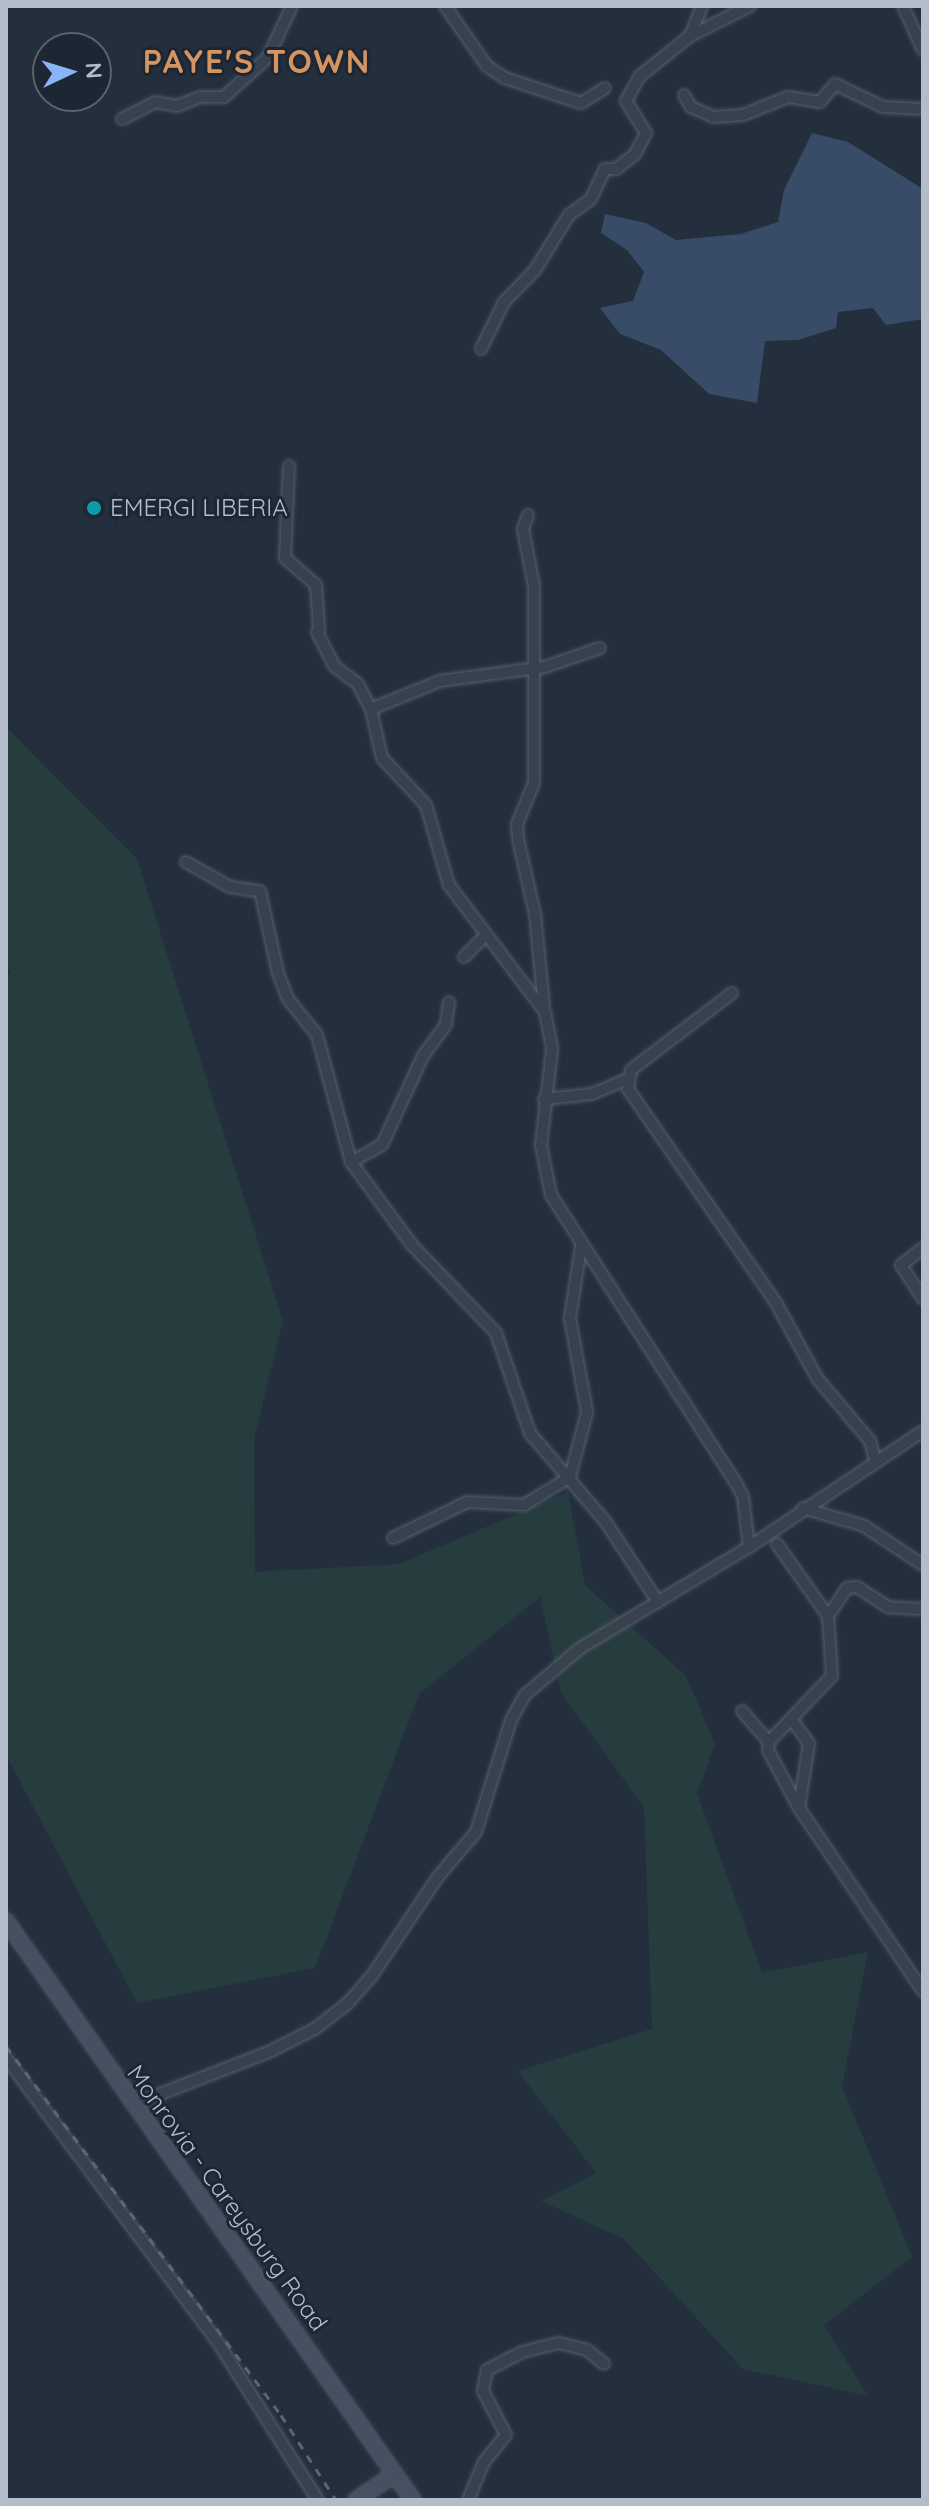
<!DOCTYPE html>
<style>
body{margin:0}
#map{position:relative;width:929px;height:2506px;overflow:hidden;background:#242f3e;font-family:Quicksand,sans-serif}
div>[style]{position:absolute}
.green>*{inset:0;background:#263c3f}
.water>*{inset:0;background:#394c67}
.roads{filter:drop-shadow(0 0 2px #565f6c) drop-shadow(0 0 2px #565f6c)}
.street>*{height:10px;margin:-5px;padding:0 5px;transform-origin:5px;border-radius:5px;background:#38414e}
.secondary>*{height:14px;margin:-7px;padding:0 7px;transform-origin:7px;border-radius:7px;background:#465061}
.rail>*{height:3px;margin-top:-1.5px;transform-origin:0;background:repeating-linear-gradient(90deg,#5a6575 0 8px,transparent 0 16px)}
.dots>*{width:22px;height:22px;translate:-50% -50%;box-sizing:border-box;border:4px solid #1d2633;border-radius:50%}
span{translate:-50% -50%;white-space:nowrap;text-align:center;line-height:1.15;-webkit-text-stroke:6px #1d2633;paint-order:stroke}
.poi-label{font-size:24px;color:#b4bcc9}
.left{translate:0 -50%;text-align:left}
.street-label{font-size:24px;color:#b4bcc9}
.district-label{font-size:32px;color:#d59563;font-weight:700;letter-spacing:2px}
.frame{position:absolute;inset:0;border:8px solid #b4bcc9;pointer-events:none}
.north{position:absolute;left:32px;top:32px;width:80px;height:80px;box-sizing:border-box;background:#1d2633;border:2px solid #59626f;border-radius:50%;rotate:86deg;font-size:22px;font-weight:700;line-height:32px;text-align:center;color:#b4bcc9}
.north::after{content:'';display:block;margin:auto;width:28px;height:36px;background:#8ab4f8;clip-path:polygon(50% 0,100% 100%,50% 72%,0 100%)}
</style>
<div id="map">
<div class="green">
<i style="clip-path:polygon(6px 727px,137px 859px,283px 1321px,254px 1439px,255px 1572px,399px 1564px,568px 1492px,585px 1585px,686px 1676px,715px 1744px,697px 1793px,762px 1973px,868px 1952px,842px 2086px,912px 2257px,824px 2325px,868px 2396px,743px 2369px,624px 2239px,541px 2201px,596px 2173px,518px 2071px,652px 2029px,644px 1807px,561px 1693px,540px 1597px,419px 1694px,315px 1968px,137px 2003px,6px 1755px,6px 980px,10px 971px,6px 966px)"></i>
</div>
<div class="water">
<i style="clip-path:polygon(812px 133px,848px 142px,923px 189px,923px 319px,886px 325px,873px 308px,838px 312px,836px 328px,798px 340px,765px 341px,757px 403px,709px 394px,661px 350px,620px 334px,600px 308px,633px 301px,644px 272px,627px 250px,601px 233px,605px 214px,646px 223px,676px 240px,741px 234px,778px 222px,784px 190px)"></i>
</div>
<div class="roads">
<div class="street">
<i style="left:445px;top:6px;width:73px;rotate:55deg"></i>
<i style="left:487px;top:66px;width:22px;rotate:34deg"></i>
<i style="left:505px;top:78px;width:80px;rotate:18.2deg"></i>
<i style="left:581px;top:103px;width:28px;rotate:-32deg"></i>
<i style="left:903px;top:6px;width:48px;rotate:65.6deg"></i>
<i style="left:690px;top:36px;width:32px;rotate:-68deg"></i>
<i style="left:684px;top:95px;width:14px;rotate:60deg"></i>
<i style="left:691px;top:107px;width:24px;rotate:24deg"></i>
<i style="left:713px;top:117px;width:30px;rotate:-4deg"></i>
<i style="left:743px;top:115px;width:48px;rotate:-21.8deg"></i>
<i style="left:788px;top:97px;width:32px;rotate:9deg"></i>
<i style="left:820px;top:102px;width:23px;rotate:-50deg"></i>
<i style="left:835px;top:84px;width:53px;rotate:25.6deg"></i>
<i style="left:883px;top:107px;width:40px;rotate:2.9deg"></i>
<i style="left:122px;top:119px;width:37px;rotate:-27deg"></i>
<i style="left:155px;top:102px;width:22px;rotate:10deg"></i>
<i style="left:177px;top:106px;width:26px;rotate:-21deg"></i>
<i style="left:201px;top:97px;width:23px"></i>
<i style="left:224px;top:97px;width:59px;rotate:-42.3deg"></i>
<i style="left:268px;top:57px;width:56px;rotate:-64.8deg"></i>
<i style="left:481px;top:349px;width:52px;rotate:-63.9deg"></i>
<i style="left:504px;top:302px;width:45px;rotate:-45.9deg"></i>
<i style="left:535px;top:270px;width:65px;rotate:-58.3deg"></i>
<i style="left:569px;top:215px;width:27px;rotate:-36deg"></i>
<i style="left:591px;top:199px;width:33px;rotate:-65deg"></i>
<i style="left:605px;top:169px;width:11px"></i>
<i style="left:616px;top:169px;width:24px;rotate:-38deg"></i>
<i style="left:635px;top:154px;width:24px;rotate:-62deg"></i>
<i style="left:646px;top:133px;width:38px;rotate:-122deg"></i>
<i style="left:626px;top:101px;width:29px;rotate:-61deg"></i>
<i style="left:640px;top:76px;width:64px;rotate:-38.7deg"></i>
<i style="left:690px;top:36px;width:67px;rotate:-26.6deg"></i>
<i style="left:289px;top:466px;width:92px;rotate:92.5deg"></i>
<i style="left:285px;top:558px;width:41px;rotate:41.1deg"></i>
<i style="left:316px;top:585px;width:44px;rotate:86.1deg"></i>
<i style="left:528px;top:515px;width:15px;rotate:110deg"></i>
<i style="left:523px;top:529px;width:58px;rotate:79.1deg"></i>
<i style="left:534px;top:586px;width:197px;rotate:90deg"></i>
<i style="left:534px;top:783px;width:44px;rotate:112.5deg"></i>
<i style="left:517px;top:824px;width:15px;rotate:86deg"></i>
<i style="left:518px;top:839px;width:77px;rotate:77.2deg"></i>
<i style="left:535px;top:914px;width:92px;rotate:84.4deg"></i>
<i style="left:317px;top:632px;width:38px;rotate:63deg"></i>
<i style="left:334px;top:666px;width:30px;rotate:37deg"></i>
<i style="left:358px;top:684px;width:28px;rotate:63deg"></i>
<i style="left:371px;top:709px;width:50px;rotate:77.3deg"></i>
<i style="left:382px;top:758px;width:64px;rotate:46.9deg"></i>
<i style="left:426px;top:805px;width:83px;rotate:74deg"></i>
<i style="left:449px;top:885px;width:159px;rotate:52.9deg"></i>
<i style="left:545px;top:1012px;width:38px;rotate:79deg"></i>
<i style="left:552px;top:1049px;width:97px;rotate:96.5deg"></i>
<i style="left:541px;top:1145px;width:51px;rotate:78.7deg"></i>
<i style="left:551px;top:1195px;width:342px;rotate:57.3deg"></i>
<i style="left:736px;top:1483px;width:15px;rotate:62deg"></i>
<i style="left:743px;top:1496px;width:51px;rotate:83.3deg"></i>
<i style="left:371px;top:709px;width:74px;rotate:-22.1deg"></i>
<i style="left:440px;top:681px;width:106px;rotate:-7.6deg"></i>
<i style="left:545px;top:667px;width:58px;rotate:-19.1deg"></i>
<i style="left:186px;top:862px;width:51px;rotate:29.6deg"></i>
<i style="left:230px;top:887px;width:30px;rotate:8deg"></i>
<i style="left:260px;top:891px;width:84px;rotate:77.6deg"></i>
<i style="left:278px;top:973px;width:28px;rotate:69deg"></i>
<i style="left:288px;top:999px;width:46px;rotate:51.1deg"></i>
<i style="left:317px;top:1035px;width:131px;rotate:75deg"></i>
<i style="left:351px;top:1162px;width:103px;rotate:53.7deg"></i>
<i style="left:412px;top:1245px;width:122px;rotate:46.3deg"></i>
<i style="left:496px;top:1333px;width:106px;rotate:71.2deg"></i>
<i style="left:530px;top:1433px;width:116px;rotate:49.6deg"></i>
<i style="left:605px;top:1521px;width:97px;rotate:56.8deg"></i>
<i style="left:464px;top:957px;width:31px;rotate:-45deg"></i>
<i style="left:732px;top:993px;width:127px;rotate:142.7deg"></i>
<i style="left:631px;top:1070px;width:19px;rotate:99deg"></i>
<i style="left:628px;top:1089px;width:260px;rotate:55.3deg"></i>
<i style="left:776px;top:1303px;width:85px;rotate:61.3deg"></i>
<i style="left:817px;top:1378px;width:82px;rotate:49.9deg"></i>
<i style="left:870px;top:1441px;width:20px;rotate:75deg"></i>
<i style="left:544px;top:1099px;width:48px;rotate:-5.9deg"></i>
<i style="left:592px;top:1094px;width:39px;rotate:-23deg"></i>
<i style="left:351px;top:1162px;width:35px;rotate:-29deg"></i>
<i style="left:382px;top:1145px;width:98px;rotate:-65.3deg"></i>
<i style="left:423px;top:1056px;width:39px;rotate:-54deg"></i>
<i style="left:446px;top:1024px;width:22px;rotate:-82deg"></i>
<i style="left:923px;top:1248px;width:28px;rotate:142deg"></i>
<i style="left:901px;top:1265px;width:40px;rotate:57.1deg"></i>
<i style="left:803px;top:1508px;width:64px;rotate:16.4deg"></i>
<i style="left:864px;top:1526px;width:71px;rotate:33.5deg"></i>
<i style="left:393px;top:1538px;width:82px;rotate:-25.9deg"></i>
<i style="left:467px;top:1502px;width:57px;rotate:3deg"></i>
<i style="left:524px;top:1505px;width:54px;rotate:-31.3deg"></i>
<i style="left:570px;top:1477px;width:67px;rotate:-75.3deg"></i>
<i style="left:587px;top:1412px;width:96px;rotate:-100.3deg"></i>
<i style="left:570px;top:1318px;width:72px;rotate:-81.2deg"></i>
<i style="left:777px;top:1544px;width:88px;rotate:54.7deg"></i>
<i style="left:923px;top:1609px;width:35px;rotate:-177deg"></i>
<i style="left:888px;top:1607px;width:37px;rotate:-147deg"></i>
<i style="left:857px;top:1587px;width:10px;rotate:174deg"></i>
<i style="left:847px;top:1588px;width:34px;rotate:124deg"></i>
<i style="left:828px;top:1616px;width:60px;rotate:86.2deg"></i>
<i style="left:832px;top:1676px;width:91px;rotate:133.7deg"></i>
<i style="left:769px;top:1742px;width:8px;rotate:97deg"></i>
<i style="left:768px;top:1750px;width:66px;rotate:61.9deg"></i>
<i style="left:799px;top:1808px;width:221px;rotate:55.9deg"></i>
<i style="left:742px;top:1711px;width:41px;rotate:48.9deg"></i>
<i style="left:792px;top:1720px;width:29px;rotate:54deg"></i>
<i style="left:809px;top:1743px;width:66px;rotate:98.7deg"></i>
<i style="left:6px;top:2058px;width:353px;rotate:53.3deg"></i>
<i style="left:217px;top:2341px;width:188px;rotate:57.6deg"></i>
<i style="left:132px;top:2105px;width:149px;rotate:-21.2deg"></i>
<i style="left:271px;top:2051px;width:51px;rotate:-27.1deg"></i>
<i style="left:316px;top:2028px;width:41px;rotate:-38deg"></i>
<i style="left:348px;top:2003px;width:35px;rotate:-49deg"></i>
<i style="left:371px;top:1977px;width:119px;rotate:-56.3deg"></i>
<i style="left:437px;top:1878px;width:60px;rotate:-49.7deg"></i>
<i style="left:476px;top:1832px;width:117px;rotate:-72.6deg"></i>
<i style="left:511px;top:1720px;width:29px;rotate:-61deg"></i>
<i style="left:525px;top:1695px;width:71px;rotate:-40.4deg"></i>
<i style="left:579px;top:1649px;width:198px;rotate:-31deg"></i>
<i style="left:749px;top:1547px;width:209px;rotate:-33.7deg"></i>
<i style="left:468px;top:2500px;width:41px;rotate:-67.2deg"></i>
<i style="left:484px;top:2462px;width:35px;rotate:-51deg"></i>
<i style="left:506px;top:2435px;width:50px;rotate:-117.6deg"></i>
<i style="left:483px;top:2391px;width:21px;rotate:-79deg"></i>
<i style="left:487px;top:2370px;width:39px;rotate:-27deg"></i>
<i style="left:522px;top:2352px;width:38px;rotate:-14deg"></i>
<i style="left:559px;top:2343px;width:29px;rotate:14deg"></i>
<i style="left:587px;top:2350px;width:22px;rotate:39deg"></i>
</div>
<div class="secondary">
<i style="left:6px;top:1921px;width:708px;rotate:54.9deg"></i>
<i style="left:356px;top:2500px;width:43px;rotate:-33.7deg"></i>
</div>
</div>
<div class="rail">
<i style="left:6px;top:2046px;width:460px;rotate:53.3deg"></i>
<i style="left:281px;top:2415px;width:101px;rotate:57.1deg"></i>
</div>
<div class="dots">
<i style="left:94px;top:508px;background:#0f9aa8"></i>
</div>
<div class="poi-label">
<span class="left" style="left:110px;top:508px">EMERGI LIBERIA</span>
</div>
<div class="street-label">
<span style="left:227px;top:2198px;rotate:54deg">Monrovia - Careysburg Road</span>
</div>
<div class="district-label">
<span style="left:257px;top:61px">PAYE'S TOWN</span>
</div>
<div class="frame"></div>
<div class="north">N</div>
</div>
